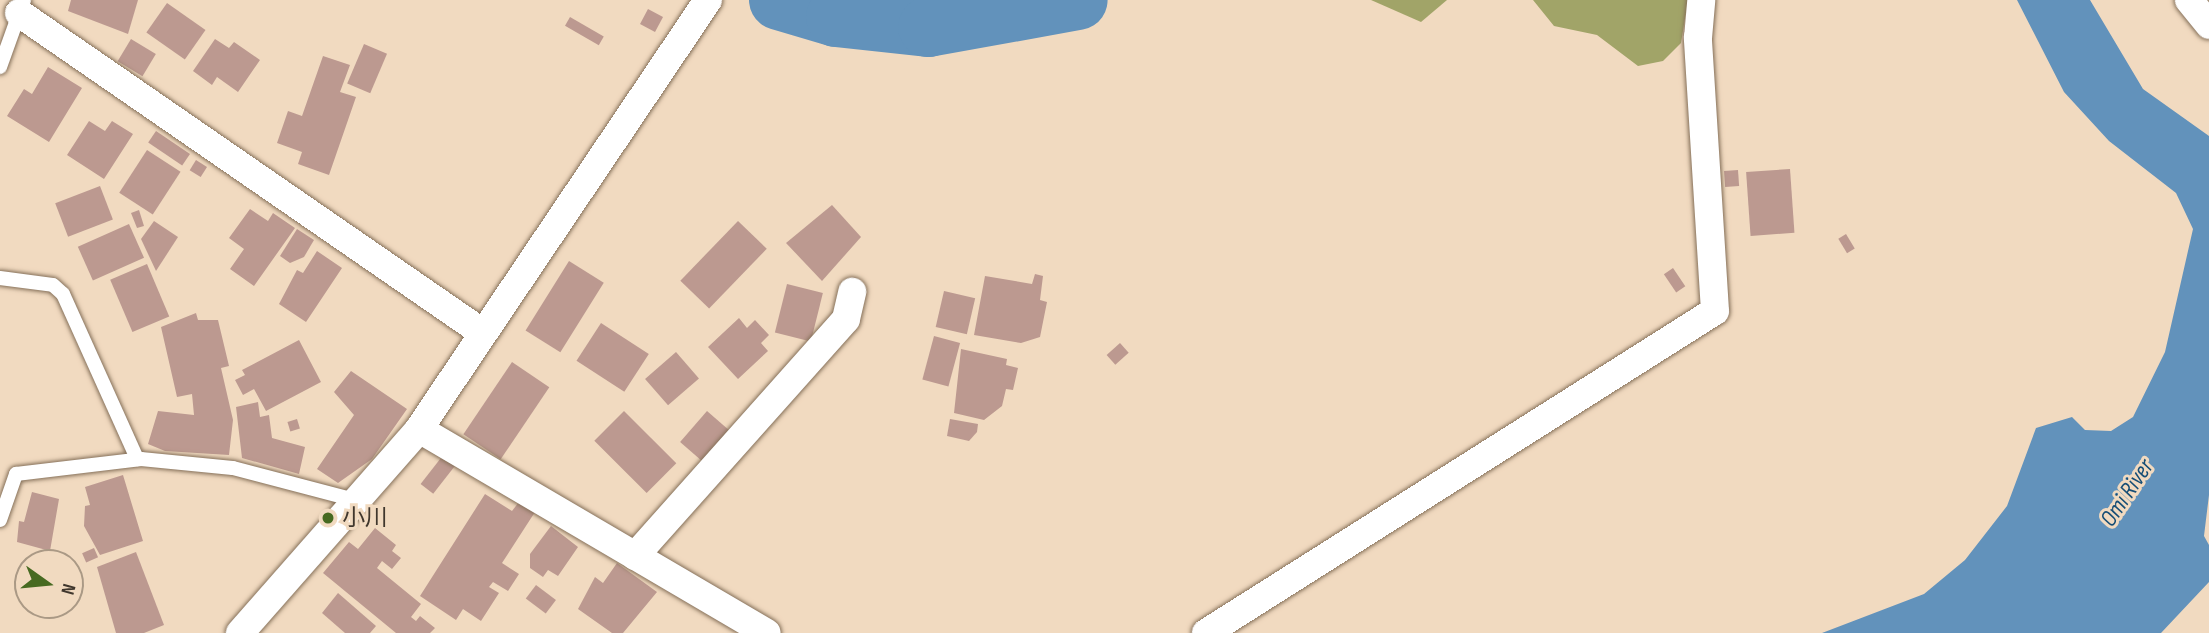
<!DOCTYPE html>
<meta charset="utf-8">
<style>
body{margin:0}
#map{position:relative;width:2209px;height:633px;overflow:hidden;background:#f1dac0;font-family:"Sofia Sans Condensed","Noto Sans JP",sans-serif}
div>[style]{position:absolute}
.forest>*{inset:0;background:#a1a468}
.water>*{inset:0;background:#6292bb}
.river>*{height:60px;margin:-30px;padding:0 30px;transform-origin:30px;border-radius:30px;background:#6292bb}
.building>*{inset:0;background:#bc9990;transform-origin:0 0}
.roads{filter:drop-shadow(0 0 2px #857059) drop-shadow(0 0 2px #857059)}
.service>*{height:14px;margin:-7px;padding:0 7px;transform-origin:7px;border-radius:7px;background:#fff}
.minor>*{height:28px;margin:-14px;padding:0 14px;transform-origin:14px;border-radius:14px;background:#fff}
.dots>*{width:19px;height:19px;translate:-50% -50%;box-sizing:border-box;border:4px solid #f1dac0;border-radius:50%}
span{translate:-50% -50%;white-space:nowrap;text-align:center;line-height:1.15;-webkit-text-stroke:6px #f1dac0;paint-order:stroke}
.poi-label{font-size:23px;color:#40372d}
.left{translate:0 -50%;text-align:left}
.water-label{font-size:24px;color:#164e76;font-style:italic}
.north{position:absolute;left:14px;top:549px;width:70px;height:70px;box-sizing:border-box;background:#f1dac0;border:2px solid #aa9985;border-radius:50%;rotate:105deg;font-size:19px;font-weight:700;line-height:28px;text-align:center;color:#40372d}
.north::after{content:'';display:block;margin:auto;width:24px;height:32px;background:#476a21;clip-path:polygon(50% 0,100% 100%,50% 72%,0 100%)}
</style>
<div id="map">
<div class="forest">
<i style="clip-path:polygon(1371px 0,1447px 0,1421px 22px)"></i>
<i style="clip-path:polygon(1533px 0,1688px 0,1681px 43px,1663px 61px,1638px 66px,1597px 35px,1554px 26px)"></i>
</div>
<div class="water">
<i style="clip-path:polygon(2017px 0,2090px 0,2143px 89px,2209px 136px,2209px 495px,2204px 536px,2209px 545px,2209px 582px,2161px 633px,1822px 633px,1924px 594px,1965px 560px,2007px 506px,2036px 428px,2072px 417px,2085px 430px,2111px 431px,2133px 417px,2165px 352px,2193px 229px,2176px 193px,2109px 141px,2064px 92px)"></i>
</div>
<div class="river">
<i style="left:779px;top:0;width:59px;rotate:16.6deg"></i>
<i style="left:836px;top:17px;width:93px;rotate:6.2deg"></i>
<i style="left:928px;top:27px;width:152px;rotate:-10.2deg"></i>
</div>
<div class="building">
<i style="clip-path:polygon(71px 0,138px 0,128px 34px,68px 11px)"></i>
<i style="left:167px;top:3px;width:47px;height:36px;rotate:35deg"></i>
<i style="left:648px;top:9px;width:17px;height:17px;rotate:28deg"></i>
<i style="left:570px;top:17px;width:39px;height:10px;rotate:30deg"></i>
<i style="left:131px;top:39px;width:29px;height:26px;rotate:31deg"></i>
<i style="clip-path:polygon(215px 39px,229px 48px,234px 42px,260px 60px,238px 92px,217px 77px,212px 85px,193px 71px)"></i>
<i style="left:364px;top:44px;width:25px;height:43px;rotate:23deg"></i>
<i style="clip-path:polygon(323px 56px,350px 65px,340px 92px,356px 97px,329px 175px,298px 164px,302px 152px,277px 143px,288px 111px,302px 116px)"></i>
<i style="clip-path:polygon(48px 67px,82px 88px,49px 142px,7px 116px,24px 89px,32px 94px)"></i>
<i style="clip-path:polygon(89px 121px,105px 131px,112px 121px,133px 134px,104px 179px,67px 155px)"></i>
<i style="left:156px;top:131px;width:41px;height:14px;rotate:34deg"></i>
<i style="left:147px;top:150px;width:40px;height:51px;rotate:33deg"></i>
<i style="left:196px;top:160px;width:13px;height:12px;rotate:32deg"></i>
<i style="left:1790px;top:169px;width:64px;height:44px;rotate:86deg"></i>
<i style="left:1738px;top:170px;width:16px;height:14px;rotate:86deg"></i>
<i style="left:100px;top:186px;width:36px;height:48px;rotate:69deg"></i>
<i style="clip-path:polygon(832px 205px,861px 237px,822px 281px,786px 243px)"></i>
<i style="clip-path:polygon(250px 209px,268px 221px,273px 213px,295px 228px,254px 286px,230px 269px,244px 249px,229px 238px)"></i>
<i style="clip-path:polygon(139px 210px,144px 226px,137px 228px,131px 213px)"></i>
<i style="clip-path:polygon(154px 221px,178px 237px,156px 271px,141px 239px)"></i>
<i style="left:738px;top:221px;width:40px;height:83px;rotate:44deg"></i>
<i style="left:129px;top:224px;width:37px;height:56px;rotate:66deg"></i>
<i style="clip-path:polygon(297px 229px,314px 240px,304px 257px,290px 263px,280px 256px)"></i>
<i style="left:1846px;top:234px;width:17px;height:9px;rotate:59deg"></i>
<i style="clip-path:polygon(317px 251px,342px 268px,306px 322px,279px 304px,297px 270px,303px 273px)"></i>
<i style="left:569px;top:261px;width:41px;height:82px;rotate:32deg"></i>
<i style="left:147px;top:264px;width:57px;height:40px;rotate:67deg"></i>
<i style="left:1673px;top:268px;width:22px;height:11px;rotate:56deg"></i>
<i style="clip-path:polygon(1035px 274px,1043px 276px,1040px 300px,1047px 302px,1040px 337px,1021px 343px,974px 335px,985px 276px,1032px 284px)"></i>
<i style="left:787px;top:284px;width:37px;height:50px;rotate:14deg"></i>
<i style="left:944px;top:291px;width:32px;height:37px;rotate:13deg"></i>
<i style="clip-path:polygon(196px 313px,198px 320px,218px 320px,229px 366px,221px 368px,233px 420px,229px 455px,165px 451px,148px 444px,158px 411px,194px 415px,192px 394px,177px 397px,161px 327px)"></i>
<i style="clip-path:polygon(739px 318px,747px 328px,755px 320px,769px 335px,761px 343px,768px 351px,738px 379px,708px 347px)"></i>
<i style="left:601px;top:323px;width:57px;height:45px;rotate:33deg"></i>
<i style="left:934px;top:336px;width:27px;height:45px;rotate:15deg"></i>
<i style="clip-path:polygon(299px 340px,321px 382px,266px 411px,254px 389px,243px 395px,235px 380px,245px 375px,242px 370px)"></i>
<i style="left:1120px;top:343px;width:13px;height:18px;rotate:48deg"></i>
<i style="clip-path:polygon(961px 349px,1007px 359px,1006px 365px,1018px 368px,1013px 390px,1006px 389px,1002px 406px,984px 420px,954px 413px)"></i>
<i style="left:676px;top:352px;width:35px;height:41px;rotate:49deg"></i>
<i style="left:512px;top:362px;width:45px;height:87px;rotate:34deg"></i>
<i style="clip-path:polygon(351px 371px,407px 409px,372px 459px,338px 483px,317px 469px,354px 415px,334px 392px)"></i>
<i style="clip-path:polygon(258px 402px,260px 417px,269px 415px,272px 438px,305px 447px,299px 474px,242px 458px,236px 407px)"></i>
<i style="left:624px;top:411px;width:74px;height:42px;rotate:45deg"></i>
<i style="left:707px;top:411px;width:32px;height:41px;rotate:41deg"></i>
<i style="left:297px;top:419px;width:10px;height:10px;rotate:73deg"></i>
<i style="clip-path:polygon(950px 419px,978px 424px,977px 432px,969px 441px,947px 436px)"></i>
<i style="left:444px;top:454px;width:16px;height:38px;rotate:38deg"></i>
<i style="clip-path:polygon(123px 475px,143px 541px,100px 555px,84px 526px,85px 506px,90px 505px,85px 487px)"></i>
<i style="clip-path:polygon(32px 492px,59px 499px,50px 551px,17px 542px,19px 521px,24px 522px)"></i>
<i style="clip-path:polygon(485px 494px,512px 511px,519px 502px,535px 512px,502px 563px,519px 574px,508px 591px,493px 582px,489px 587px,499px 593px,481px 621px,463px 609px,456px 620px,420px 596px)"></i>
<i style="clip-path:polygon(551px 526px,578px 547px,558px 576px,548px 570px,543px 577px,530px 568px,530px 554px)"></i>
<i style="clip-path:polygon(375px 528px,396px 545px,392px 551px,401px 558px,392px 569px,382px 561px,377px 568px,421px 604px,411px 617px,416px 621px,420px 616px,435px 628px,430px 633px,396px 633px,323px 573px,349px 542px,358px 549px)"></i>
<i style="left:94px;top:548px;width:10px;height:13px;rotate:66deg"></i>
<i style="clip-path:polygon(136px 552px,164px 625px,144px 633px,116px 633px,97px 567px)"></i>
<i style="clip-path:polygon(617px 563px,657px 592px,623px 633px,612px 633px,578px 609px,595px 577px,603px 583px)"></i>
<i style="left:536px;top:585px;width:25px;height:17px;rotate:37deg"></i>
<i style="clip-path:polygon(338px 593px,376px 626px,370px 633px,345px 633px,322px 613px)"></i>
</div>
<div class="roads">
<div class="service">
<i style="left:0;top:67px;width:71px;rotate:-70.3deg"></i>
<i style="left:0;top:278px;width:53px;rotate:7.5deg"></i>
<i style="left:53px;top:285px;width:13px;rotate:42deg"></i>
<i style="left:63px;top:294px;width:181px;rotate:65.8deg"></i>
<i style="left:0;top:520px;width:49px;rotate:-70.8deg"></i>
<i style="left:16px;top:474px;width:126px;rotate:-6.8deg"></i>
<i style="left:141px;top:459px;width:92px;rotate:5.6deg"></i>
<i style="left:233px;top:468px;width:130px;rotate:14.7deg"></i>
</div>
<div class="minor">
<i style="left:2189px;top:0;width:32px;rotate:51deg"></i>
<i style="left:19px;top:13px;width:564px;rotate:34.59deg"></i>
<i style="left:419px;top:429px;width:403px;rotate:30.4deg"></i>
<i style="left:635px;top:556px;width:317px;rotate:-48.3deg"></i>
<i style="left:846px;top:319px;width:28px;rotate:-77deg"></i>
<i style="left:240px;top:633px;width:271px;rotate:-48.7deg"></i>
<i style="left:419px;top:429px;width:517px;rotate:-56.03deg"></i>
<i style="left:1206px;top:633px;width:602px;rotate:-32.32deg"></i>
<i style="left:1715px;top:311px;width:274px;rotate:-93.6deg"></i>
<i style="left:1698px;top:38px;width:38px;rotate:-85deg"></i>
</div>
</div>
<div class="dots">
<i style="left:328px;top:518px;background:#476a21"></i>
</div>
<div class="poi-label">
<span class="left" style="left:342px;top:518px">小川</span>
</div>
<div class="water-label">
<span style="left:2127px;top:493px;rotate:-56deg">Omi River</span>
</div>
<div class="north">N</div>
</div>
